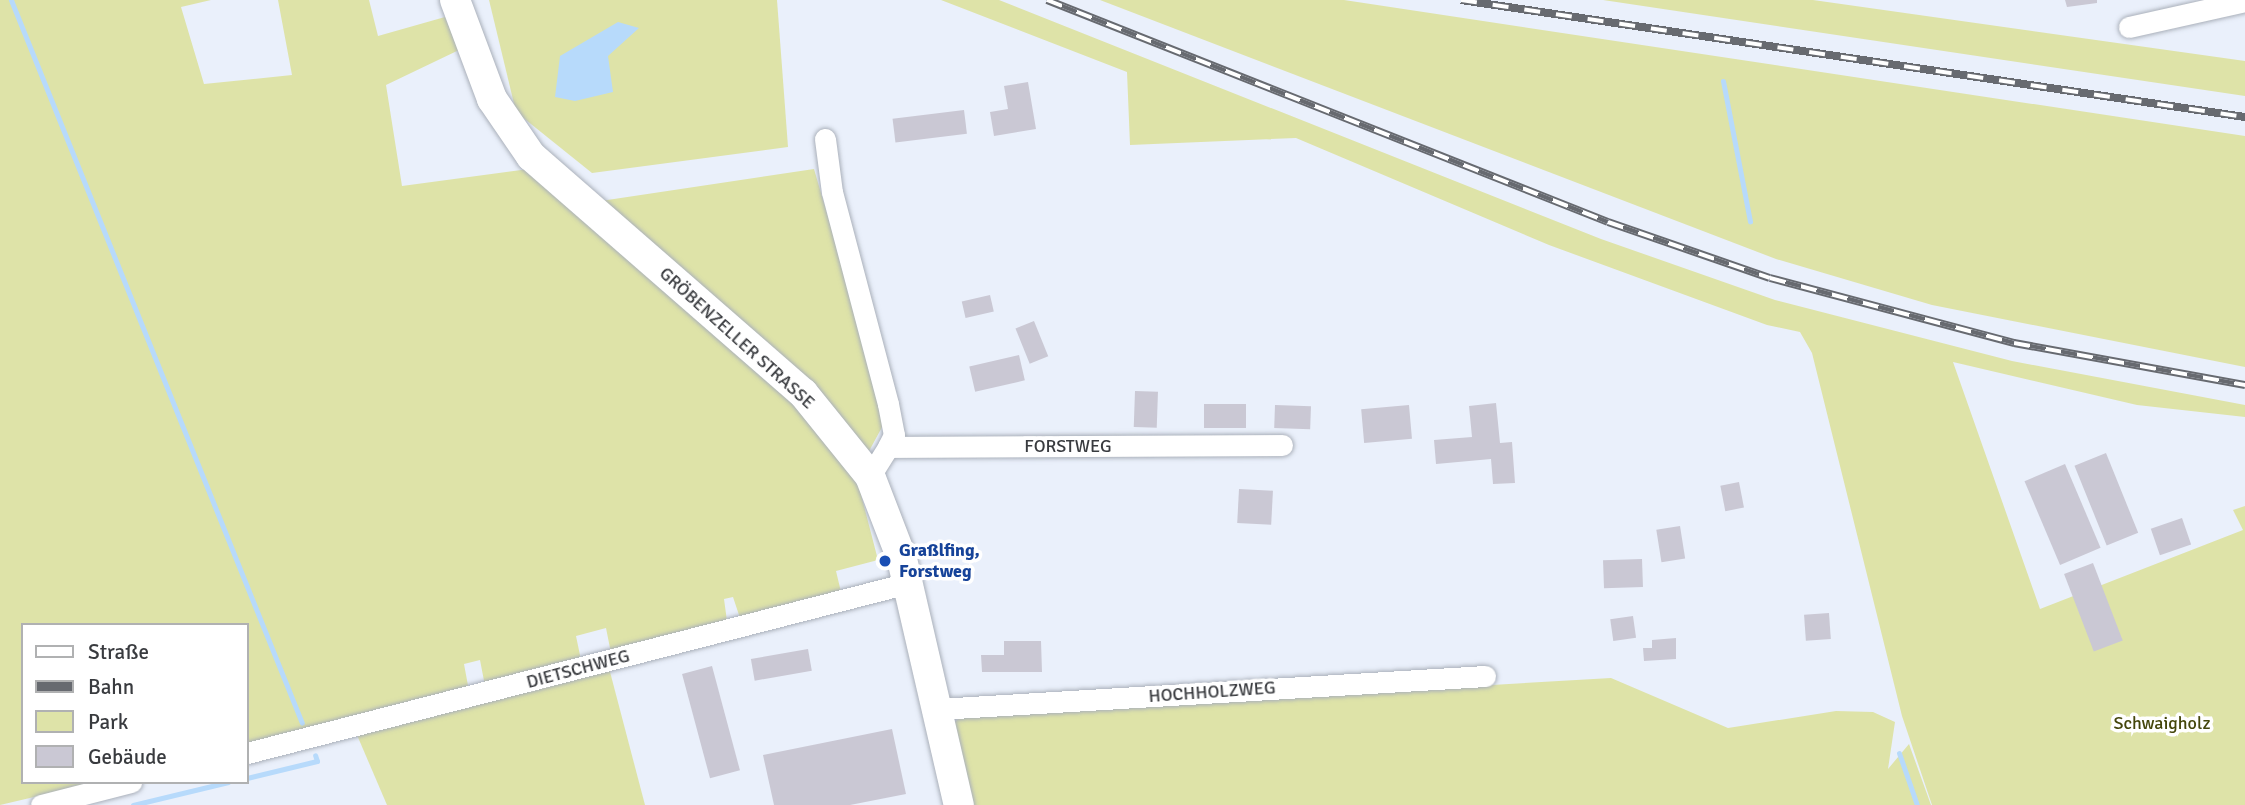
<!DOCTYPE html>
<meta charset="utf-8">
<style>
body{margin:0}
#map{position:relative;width:2245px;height:805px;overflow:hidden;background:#eaf0fb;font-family:Signika,sans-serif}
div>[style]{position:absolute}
.green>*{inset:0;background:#dee3a8}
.water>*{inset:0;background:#b7dafb}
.stream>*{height:5px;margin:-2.5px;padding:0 2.5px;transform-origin:2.5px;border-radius:2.5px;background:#b7dafb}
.building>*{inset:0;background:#cac8d4;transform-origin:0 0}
.roads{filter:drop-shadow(0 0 2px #aab0ba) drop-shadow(0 0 2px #aab0ba)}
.street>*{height:21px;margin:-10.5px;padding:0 10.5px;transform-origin:10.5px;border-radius:10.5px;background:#fff}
.secondary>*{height:30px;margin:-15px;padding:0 15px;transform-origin:15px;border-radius:15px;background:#fff}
.rail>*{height:8px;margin-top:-4px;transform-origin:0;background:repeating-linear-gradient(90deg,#fff 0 16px,#676a70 0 32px);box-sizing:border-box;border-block:2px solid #676a70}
.dots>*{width:19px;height:19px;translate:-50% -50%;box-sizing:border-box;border:4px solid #fff;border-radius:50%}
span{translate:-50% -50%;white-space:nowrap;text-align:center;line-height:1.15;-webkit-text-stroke:7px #fff;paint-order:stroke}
.street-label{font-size:18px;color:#393b3f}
.transit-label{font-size:18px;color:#164399;font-weight:700}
.left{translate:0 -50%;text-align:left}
.park-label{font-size:18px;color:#44460b}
.legend{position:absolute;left:21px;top:623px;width:228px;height:161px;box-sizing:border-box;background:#fff;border:2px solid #b0b1b2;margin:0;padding:9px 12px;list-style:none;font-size:21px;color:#393b3f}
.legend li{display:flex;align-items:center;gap:14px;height:35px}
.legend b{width:35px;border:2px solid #b0b1b2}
</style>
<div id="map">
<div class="green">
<i style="clip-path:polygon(0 0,211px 0,181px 7px,204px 84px,292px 75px,278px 0,369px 0,378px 36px,445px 17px,459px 50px,386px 85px,402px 186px,529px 169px,574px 205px,814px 169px,887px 418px,856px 475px,878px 560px,836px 571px,841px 592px,740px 618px,733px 597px,724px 599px,727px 621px,611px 653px,606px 628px,576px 636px,581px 660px,485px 686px,480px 660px,464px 664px,469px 691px,247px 744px,247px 625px,23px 625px,23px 782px,98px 782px,0 805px)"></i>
<i style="clip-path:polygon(489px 0,777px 0,788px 147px,592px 173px,516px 112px)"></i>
<i style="clip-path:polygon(941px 0,999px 0,1601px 239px,1775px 300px,2012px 361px,2245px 405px,2245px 417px,2137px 405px,1953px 362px,2040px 609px,2243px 530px,2233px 510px,2245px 506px,2245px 805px,1932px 805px,1902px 716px,1812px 353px,1800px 332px,1767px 325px,1549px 245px,1296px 138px,1130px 145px,1127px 72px)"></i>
<i style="clip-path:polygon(1100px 0,1344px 0,2245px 136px,2245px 367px,1932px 305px,1776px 259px)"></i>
<i style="clip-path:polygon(1603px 0,1813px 0,2245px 61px,2245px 96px)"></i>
<i style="clip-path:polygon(609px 668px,645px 805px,387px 805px,357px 735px)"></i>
<i style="clip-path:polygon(1611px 678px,1728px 728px,1836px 711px,1873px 712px,1895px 722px,1888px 769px,1909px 744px,1931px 805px,970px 805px,954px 723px,961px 716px)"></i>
</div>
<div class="water">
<i style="clip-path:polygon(618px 22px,639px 28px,608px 56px,613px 92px,575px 101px,555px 97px,560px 56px)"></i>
</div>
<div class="stream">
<i style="left:11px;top:0;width:779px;rotate:68.08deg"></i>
<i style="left:1723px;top:81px;width:143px;rotate:79.1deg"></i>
<i style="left:1899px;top:753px;width:55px;rotate:70.9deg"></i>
<i style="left:247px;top:778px;width:72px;rotate:-13.7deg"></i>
<i style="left:317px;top:761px;width:6px;rotate:-108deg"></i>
<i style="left:133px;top:805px;width:98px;rotate:-13.6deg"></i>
</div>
<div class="building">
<i style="clip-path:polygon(2065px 0,2097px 0,2097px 3px,2067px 7px)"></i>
<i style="clip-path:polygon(1028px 82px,1036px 129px,994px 136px,990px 112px,1008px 109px,1004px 86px)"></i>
<i style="left:964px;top:110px;width:24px;height:72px;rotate:83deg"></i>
<i style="left:990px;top:295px;width:17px;height:29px;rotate:77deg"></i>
<i style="left:1034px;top:321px;width:38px;height:20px;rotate:68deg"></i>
<i style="left:1019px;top:355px;width:26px;height:51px;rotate:77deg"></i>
<i style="left:1135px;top:391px;width:23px;height:36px;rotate:2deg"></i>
<i style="clip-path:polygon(1496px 403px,1500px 443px,1512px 442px,1515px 483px,1493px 484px,1491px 459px,1436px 464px,1434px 440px,1472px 437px,1469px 406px)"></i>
<i style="left:1204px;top:404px;width:42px;height:24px"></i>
<i style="left:1275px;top:405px;width:36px;height:23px;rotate:2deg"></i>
<i style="left:1409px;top:405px;width:34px;height:48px;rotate:85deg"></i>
<i style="left:2106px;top:453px;width:86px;height:34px;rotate:68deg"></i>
<i style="left:2065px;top:464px;width:91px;height:44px;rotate:67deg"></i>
<i style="left:1739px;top:482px;width:26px;height:19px;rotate:79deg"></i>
<i style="left:1239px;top:489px;width:34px;height:34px;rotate:3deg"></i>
<i style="left:2182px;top:518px;width:28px;height:33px;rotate:71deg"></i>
<i style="left:1680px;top:526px;width:33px;height:24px;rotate:81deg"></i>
<i style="left:1642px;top:559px;width:28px;height:39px;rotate:88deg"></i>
<i style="left:2093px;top:563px;width:83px;height:31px;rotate:69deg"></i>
<i style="left:1829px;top:613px;width:26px;height:25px;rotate:86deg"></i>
<i style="left:1633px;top:616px;width:22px;height:23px;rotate:82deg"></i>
<i style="clip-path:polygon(1676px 638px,1676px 659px,1644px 661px,1643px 648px,1652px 648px,1652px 640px)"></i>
<i style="clip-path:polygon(1004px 641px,1041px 641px,1042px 672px,982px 672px,981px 655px,1004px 655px)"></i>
<i style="left:808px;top:649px;width:22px;height:58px;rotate:80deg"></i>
<i style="left:712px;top:666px;width:108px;height:31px;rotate:75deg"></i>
<i style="clip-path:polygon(892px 729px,906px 794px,850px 805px,774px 805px,763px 755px)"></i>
</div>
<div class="roads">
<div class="street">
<i style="left:2129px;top:27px;width:119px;rotate:-12.6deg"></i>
<i style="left:825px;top:139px;width:53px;rotate:82.5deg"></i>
<i style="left:832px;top:192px;width:219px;rotate:75.2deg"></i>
<i style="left:888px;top:404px;width:32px;rotate:79deg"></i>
<i style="left:894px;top:435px;width:13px;rotate:117deg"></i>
<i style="left:870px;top:476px;width:34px;rotate:-58deg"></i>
<i style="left:888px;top:447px;width:394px;rotate:-0.3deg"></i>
<i style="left:938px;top:709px;width:548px;rotate:-3.45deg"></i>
<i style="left:247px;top:753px;width:683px;rotate:-14.42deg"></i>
<i style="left:41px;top:805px;width:93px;rotate:-14.3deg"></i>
</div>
<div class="secondary">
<i style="left:455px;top:0;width:106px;rotate:69.5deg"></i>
<i style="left:492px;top:99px;width:69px;rotate:55.6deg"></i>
<i style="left:531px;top:156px;width:361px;rotate:41.1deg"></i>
<i style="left:803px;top:393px;width:107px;rotate:51.1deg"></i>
<i style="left:870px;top:476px;width:89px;rotate:68.9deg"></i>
<i style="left:902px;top:559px;width:253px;rotate:77deg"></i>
</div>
</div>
<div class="rail">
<i style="left:1047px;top:0;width:603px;rotate:21.59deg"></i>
<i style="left:1608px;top:222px;width:171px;rotate:19.1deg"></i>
<i style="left:1770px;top:278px;width:253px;rotate:14.9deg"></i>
<i style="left:2014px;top:343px;width:235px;rotate:10.3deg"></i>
<i style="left:1461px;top:0;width:793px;rotate:8.49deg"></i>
</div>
<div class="dots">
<i style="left:885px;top:561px;background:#1a4fb4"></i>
</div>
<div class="street-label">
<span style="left:737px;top:338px;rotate:42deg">GRÖBENZELLER STRASSE</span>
<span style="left:1068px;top:446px">FORSTWEG</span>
<span style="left:578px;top:669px;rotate:-15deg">DIETSCHWEG</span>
<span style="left:1212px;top:692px;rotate:-4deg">HOCHHOLZWEG</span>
</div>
<div class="transit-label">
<span class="left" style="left:899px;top:561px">Graßlfing,<br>Forstweg</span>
</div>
<div class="park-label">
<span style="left:2162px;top:723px">Schwaigholz</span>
</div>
<ul class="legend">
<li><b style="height:9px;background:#fff"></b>Straße</li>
<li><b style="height:9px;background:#676a70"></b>Bahn</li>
<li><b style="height:19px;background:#dee3a8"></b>Park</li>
<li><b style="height:19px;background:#cac8d4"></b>Gebäude</li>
</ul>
</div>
